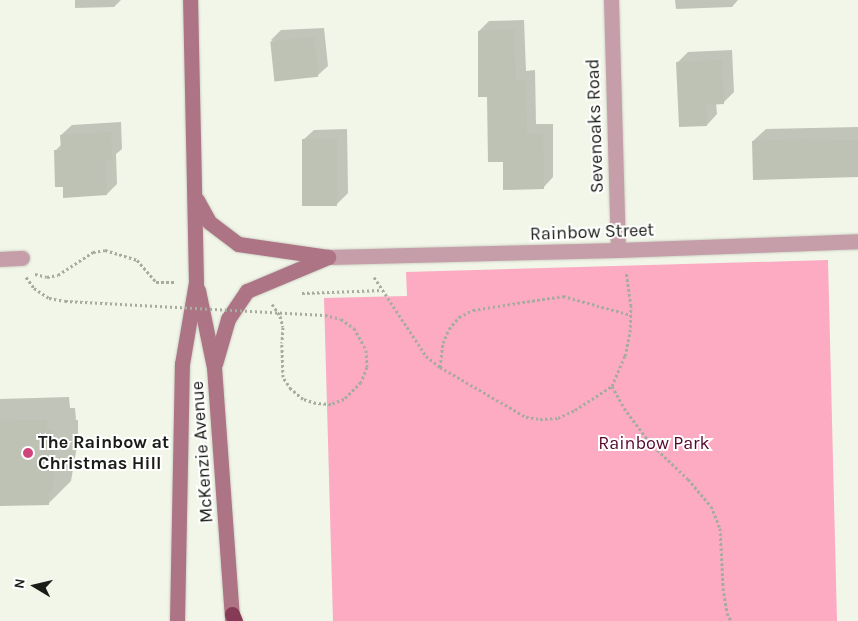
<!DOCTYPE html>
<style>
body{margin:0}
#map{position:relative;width:858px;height:621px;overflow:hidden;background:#f1f6e8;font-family:Karla,sans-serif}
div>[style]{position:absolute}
.green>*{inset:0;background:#fcabc3}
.shadow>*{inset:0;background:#0003}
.building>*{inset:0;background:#bec2b5;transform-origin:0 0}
.path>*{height:3px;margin-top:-1.5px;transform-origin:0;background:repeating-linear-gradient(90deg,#a7aba0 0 2.5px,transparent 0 5px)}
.roads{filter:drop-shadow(0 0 1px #cfd3c7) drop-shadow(0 0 1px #cfd3c7)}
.minor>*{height:15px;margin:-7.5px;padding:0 7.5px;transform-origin:7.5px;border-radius:7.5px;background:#c69ea9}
.secondary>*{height:15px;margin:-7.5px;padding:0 7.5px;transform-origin:7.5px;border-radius:7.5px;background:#ad7485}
.motorway>*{height:15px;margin:-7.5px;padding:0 7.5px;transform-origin:7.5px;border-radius:7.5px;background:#873a55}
.path-bridge>*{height:3px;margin-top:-1.5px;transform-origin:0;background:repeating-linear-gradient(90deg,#a7aba0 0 2.5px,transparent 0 5px)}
.dots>*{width:14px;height:14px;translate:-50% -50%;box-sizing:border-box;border:2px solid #fff;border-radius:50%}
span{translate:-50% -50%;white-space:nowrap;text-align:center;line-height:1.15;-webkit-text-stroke:4px #fff;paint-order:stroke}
.street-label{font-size:18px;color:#1a1c17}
.poi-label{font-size:18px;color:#1a1c17;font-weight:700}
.left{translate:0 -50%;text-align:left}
.park-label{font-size:18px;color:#55062a}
.north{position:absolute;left:10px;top:561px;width:50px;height:50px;-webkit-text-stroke:4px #fff;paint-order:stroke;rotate:279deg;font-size:14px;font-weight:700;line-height:20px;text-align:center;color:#1a1c17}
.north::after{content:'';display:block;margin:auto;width:18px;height:22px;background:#1a1c17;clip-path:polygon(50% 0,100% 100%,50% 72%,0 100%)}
</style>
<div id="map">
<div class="green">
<i style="clip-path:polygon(828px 260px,837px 621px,333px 621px,324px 298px,407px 296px,406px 272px)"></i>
</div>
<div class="shadow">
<i style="clip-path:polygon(75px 0,121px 0,114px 7px,75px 8px)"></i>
<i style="clip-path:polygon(675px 0,738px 0,732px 7px,676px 9px)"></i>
<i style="clip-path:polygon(524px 20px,526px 71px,535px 70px,536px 124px,553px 124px,553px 177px,543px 188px,504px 160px,489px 96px,479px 31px,489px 21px)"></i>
<i style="clip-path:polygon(324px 28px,328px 66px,317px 76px,271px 40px,281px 30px)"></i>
<i style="clip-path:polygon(732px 50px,734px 92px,723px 103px,716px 103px,717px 114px,707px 125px,678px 62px,688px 52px)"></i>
<i style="clip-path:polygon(121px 122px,122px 149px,116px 154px,117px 184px,107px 194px,64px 186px,55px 151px,62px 144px,61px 135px,72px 125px)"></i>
<i style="clip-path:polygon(858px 127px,858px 177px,753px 141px,766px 129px)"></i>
<i style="clip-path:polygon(347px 129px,348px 193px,337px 204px,303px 140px,314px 130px)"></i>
<i style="clip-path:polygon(69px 397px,70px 408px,75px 408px,76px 420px,78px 420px,78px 440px,71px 481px,49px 503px,0 504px,0 399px)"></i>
</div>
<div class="building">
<i style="clip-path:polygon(514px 29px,516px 80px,525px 80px,527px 134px,543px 134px,544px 189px,503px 190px,503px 162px,488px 162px,487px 97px,478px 97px,478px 31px)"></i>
<i style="left:314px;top:37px;width:40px;height:44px;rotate:84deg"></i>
<i style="clip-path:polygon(722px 60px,724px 104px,706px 105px,707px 126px,679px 127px,676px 62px)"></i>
<i style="clip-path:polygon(111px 132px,112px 160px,106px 161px,107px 195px,63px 198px,63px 187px,55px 187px,54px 150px,61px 150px,60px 135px)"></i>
<i style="left:302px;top:139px;width:35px;height:67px"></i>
<i style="clip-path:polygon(809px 139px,810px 141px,858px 140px,858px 177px,753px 180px,752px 141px)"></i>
<i style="clip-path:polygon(47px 420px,47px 430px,53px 430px,53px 442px,55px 442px,56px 464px,54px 464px,52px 492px,49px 492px,49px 505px,0 506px,0 421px)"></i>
</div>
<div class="path">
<i style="left:35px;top:274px;width:12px;rotate:14deg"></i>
<i style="left:47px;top:277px;width:11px;rotate:-10deg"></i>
<i style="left:58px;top:275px;width:42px;rotate:-33.3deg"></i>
<i style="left:93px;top:252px;width:12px;rotate:-9deg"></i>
<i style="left:105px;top:250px;width:34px;rotate:17deg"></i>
<i style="left:137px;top:260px;width:29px;rotate:49deg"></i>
<i style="left:156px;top:282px;width:18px"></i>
<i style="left:374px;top:277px;width:95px;rotate:56.6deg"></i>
<i style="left:426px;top:356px;width:18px;rotate:38deg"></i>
<i style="left:440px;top:367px;width:99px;rotate:30.2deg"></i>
<i style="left:526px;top:417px;width:14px;rotate:8deg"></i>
<i style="left:540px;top:419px;width:18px;rotate:-3deg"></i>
<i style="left:558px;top:418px;width:19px;rotate:-25deg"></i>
<i style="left:575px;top:410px;width:44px;rotate:-33deg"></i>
<i style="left:612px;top:386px;width:33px;rotate:-67deg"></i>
<i style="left:625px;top:356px;width:25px;rotate:-78deg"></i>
<i style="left:630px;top:332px;width:26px;rotate:-88deg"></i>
<i style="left:631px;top:306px;width:35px;rotate:-98deg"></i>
<i style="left:302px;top:293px;width:80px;rotate:-2.1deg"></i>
<i style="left:272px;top:304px;width:14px;rotate:56deg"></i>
<i style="left:280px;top:316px;width:11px;rotate:75deg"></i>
<i style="left:283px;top:327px;width:16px;rotate:94deg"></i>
<i style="left:440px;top:367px;width:24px;rotate:-83deg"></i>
<i style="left:443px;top:343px;width:15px;rotate:-67deg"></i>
<i style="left:449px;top:329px;width:16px;rotate:-50deg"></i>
<i style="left:459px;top:317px;width:16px;rotate:-27deg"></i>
<i style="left:473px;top:310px;width:91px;rotate:-8.8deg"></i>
<i style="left:563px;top:296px;width:71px;rotate:15.6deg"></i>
<i style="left:612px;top:386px;width:25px;rotate:61deg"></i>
<i style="left:624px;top:408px;width:44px;rotate:53.4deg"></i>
<i style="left:650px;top:443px;width:52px;rotate:43.5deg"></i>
<i style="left:688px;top:479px;width:35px;rotate:50deg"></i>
<i style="left:711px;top:506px;width:24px;rotate:68deg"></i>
<i style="left:720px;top:528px;width:60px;rotate:87.1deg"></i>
<i style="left:723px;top:588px;width:25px;rotate:81deg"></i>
<i style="left:727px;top:613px;width:9px;rotate:63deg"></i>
</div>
<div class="roads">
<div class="minor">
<i style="left:611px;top:0;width:250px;rotate:88.4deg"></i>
<i style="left:328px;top:257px;width:290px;rotate:-1.4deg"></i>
<i style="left:618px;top:250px;width:240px;rotate:-2.1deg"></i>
<i style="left:0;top:259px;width:22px;rotate:-3deg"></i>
</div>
<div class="secondary">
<i style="left:197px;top:200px;width:25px;rotate:61deg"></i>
<i style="left:209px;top:222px;width:36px;rotate:37deg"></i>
<i style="left:238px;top:244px;width:91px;rotate:8.2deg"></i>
<i style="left:198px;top:290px;width:79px;rotate:78.3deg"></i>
<i style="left:214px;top:367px;width:255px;rotate:85.9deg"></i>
<i style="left:215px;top:364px;width:47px;rotate:-73.9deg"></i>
<i style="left:228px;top:319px;width:34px;rotate:-56deg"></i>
<i style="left:247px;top:291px;width:88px;rotate:-22.8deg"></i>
<i style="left:177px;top:621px;width:257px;rotate:-88.9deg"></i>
<i style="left:182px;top:364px;width:83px;rotate:-80.3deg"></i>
<i style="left:196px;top:282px;width:282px;rotate:-91.2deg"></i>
</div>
<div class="motorway">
<i style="left:232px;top:614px;width:8px;rotate:67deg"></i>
</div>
</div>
<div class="path-bridge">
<i style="left:26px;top:277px;width:14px;rotate:54deg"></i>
<i style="left:34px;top:288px;width:18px;rotate:34deg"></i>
<i style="left:49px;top:298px;width:16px;rotate:11deg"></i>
<i style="left:65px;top:301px;width:260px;rotate:3.1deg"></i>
<i style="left:325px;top:315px;width:16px;rotate:14deg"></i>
<i style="left:341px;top:319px;width:16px;rotate:35deg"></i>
<i style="left:354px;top:328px;width:25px;rotate:61deg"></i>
<i style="left:366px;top:350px;width:17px;rotate:87deg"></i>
<i style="left:367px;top:367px;width:16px;rotate:112deg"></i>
<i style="left:361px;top:382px;width:24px;rotate:135deg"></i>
<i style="left:344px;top:399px;width:14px;rotate:159deg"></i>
<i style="left:331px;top:404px;width:15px;rotate:-176deg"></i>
<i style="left:316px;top:403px;width:14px;rotate:-163deg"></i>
<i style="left:303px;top:399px;width:16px;rotate:-140deg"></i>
<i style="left:291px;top:389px;width:14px;rotate:-124deg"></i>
<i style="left:283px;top:377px;width:34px;rotate:-92deg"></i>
</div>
<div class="dots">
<i style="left:28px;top:453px;background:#cf457b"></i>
</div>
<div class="street-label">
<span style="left:595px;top:126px;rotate:-92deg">Sevenoaks Road</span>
<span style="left:592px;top:232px;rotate:-2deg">Rainbow Street</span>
<span style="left:202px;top:452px;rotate:-94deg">McKenzie Avenue</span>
</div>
<div class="poi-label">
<span class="left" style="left:38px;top:453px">The Rainbow at<br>Christmas Hill</span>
</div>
<div class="park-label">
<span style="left:654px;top:443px">Rainbow Park</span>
</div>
<div class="north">N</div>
</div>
